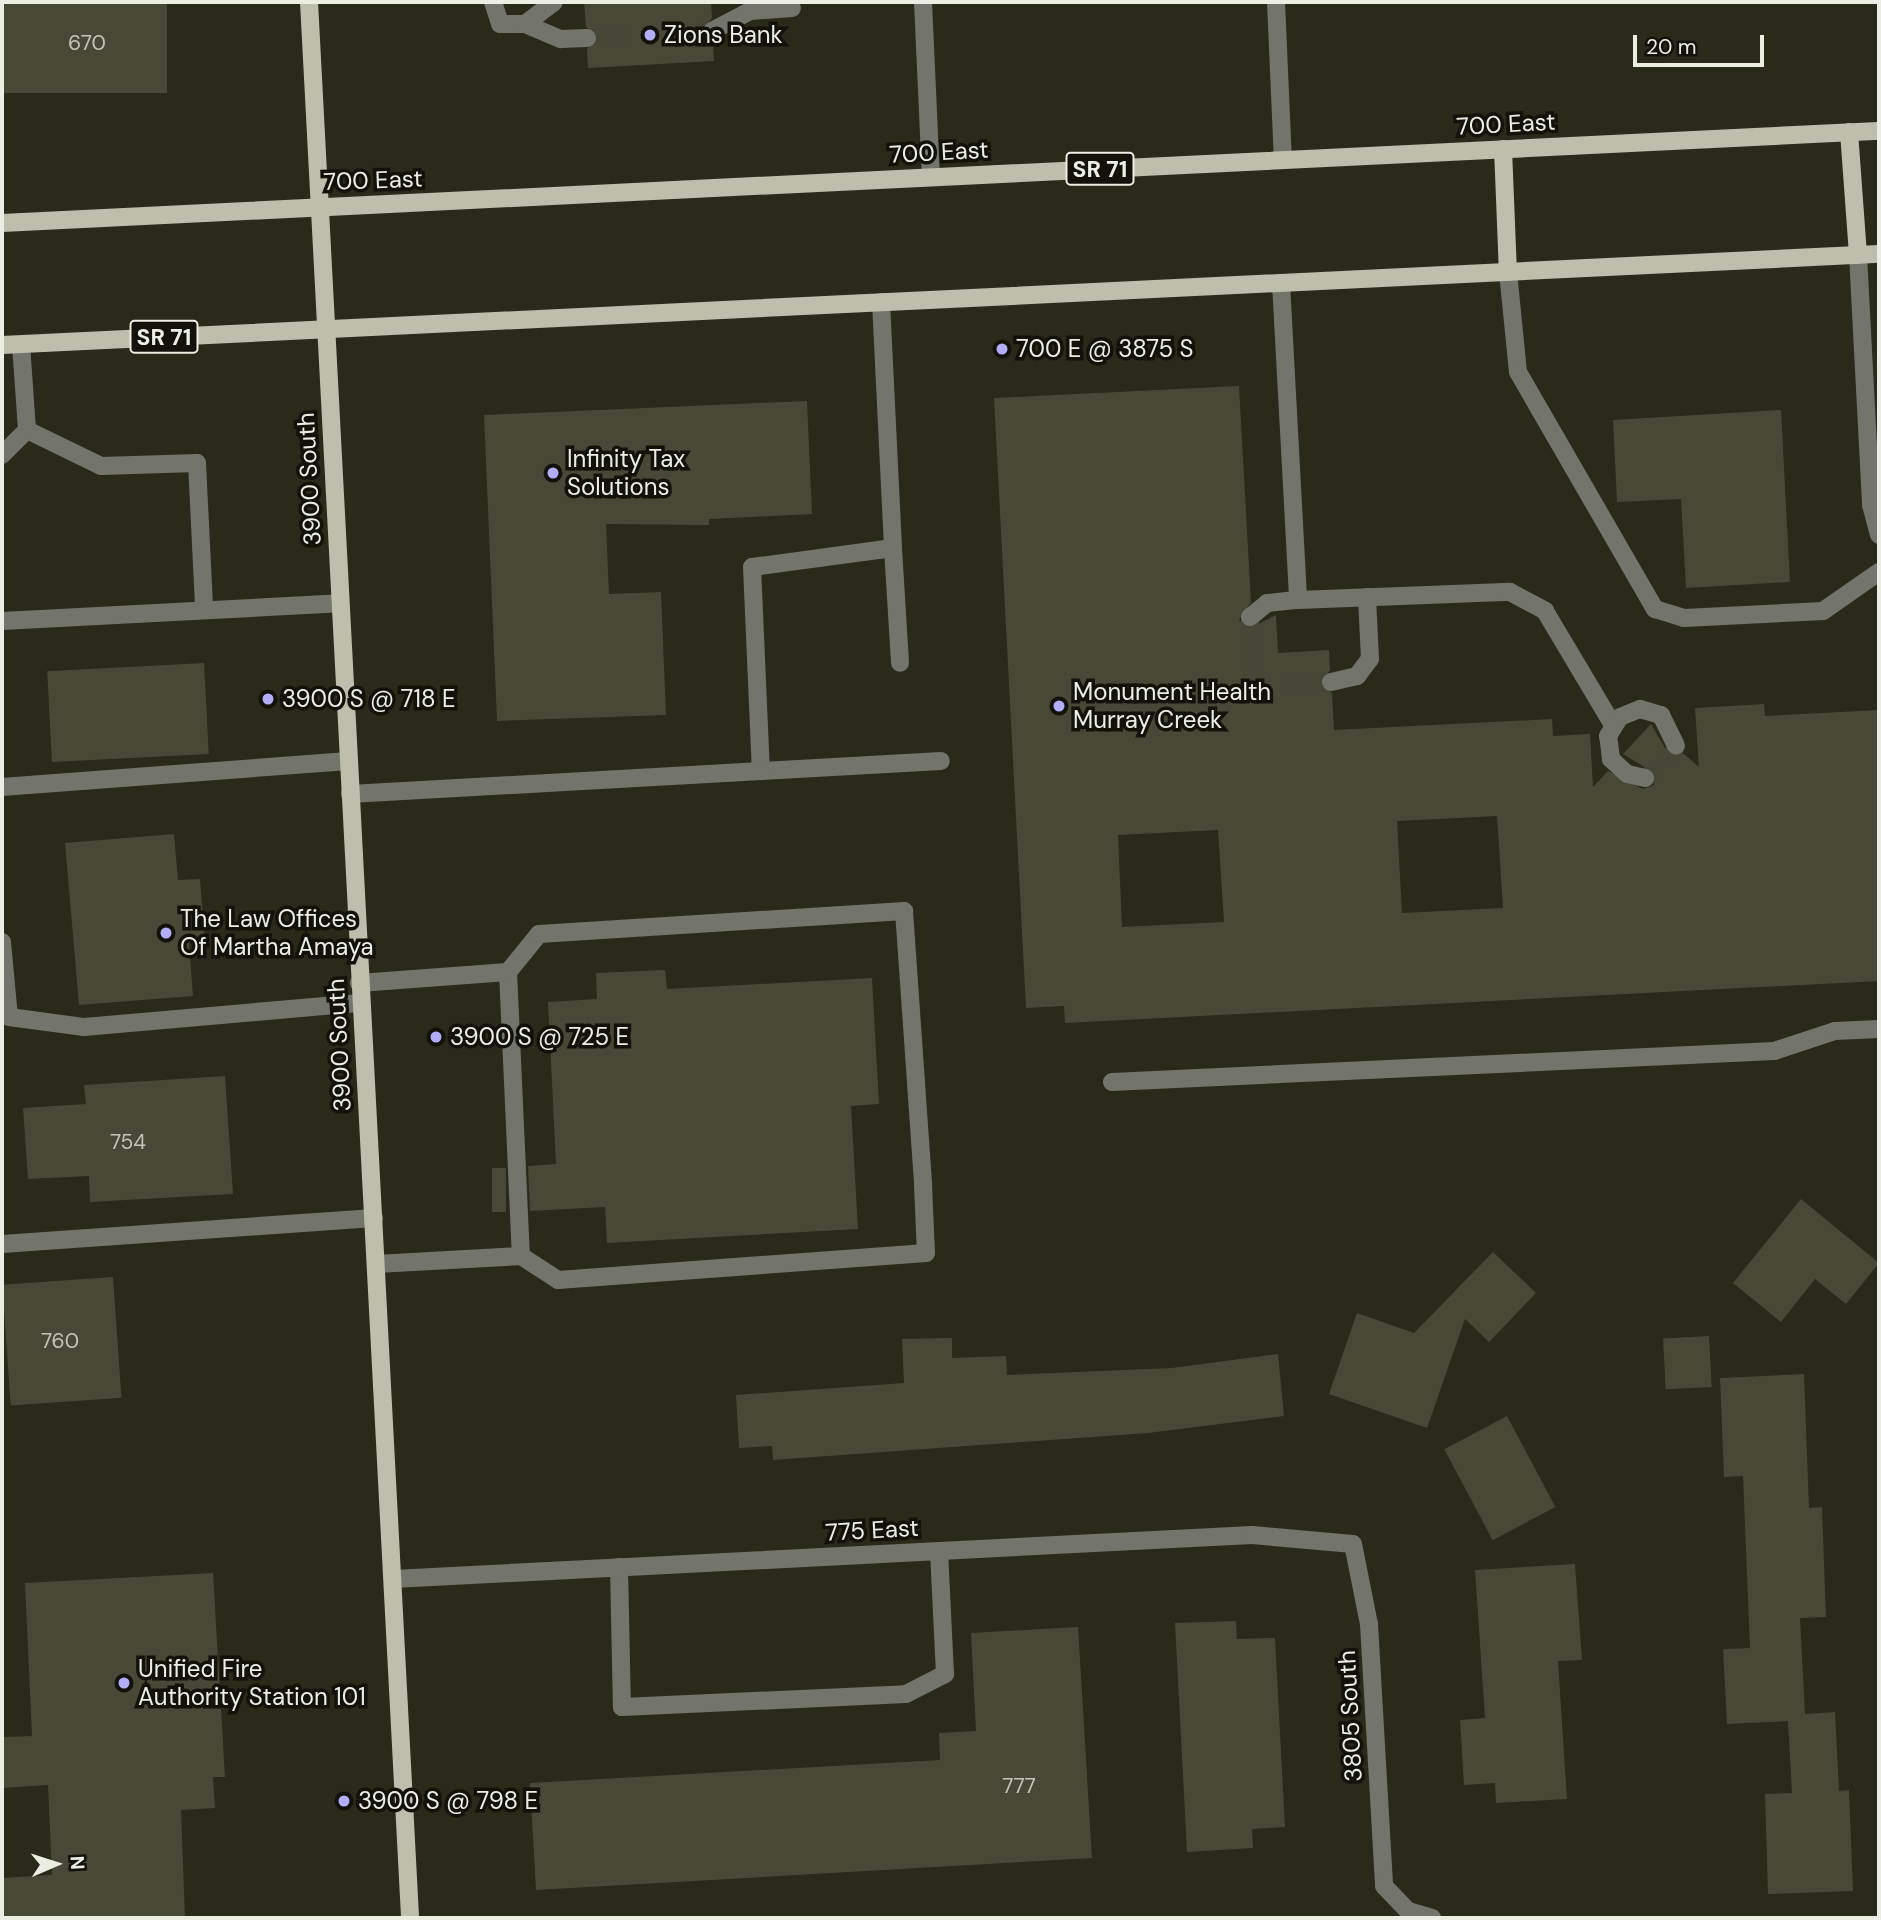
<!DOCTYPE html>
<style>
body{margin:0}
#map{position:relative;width:1881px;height:1920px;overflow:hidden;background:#2a2a1a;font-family:"DM Sans",sans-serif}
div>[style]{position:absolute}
.building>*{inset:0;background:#474836;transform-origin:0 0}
.minor-tunnel>*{height:18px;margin-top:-9px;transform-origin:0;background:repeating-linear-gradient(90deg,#474738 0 18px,transparent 0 27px)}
.minor>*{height:18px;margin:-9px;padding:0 9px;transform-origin:9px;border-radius:9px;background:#73746b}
.major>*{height:18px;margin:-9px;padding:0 9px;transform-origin:9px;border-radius:9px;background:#bebead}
.dots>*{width:19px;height:19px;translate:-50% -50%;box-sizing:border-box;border:4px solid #12120b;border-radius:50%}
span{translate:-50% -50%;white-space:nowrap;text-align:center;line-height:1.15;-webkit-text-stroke:7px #12120b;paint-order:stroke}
.number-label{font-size:21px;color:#c4c4b8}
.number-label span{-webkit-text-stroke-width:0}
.shield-label span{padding:2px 5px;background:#12120b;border:2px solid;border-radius:5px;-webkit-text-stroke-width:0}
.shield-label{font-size:23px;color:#edeee3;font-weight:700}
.poi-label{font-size:24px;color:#edeee3}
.left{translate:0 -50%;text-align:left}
.street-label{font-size:24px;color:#edeee3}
.frame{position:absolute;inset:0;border:4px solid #edeee3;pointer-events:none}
.north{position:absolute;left:21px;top:1829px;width:70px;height:70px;-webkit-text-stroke:5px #12120b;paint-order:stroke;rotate:87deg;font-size:19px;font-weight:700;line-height:28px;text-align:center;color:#edeee3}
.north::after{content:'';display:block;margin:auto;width:24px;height:32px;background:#edeee3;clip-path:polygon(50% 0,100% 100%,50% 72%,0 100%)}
.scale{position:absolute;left:1633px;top:35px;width:131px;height:32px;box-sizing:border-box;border:4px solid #edeee3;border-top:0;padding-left:9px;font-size:21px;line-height:24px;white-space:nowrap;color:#edeee3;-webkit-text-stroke:5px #12120b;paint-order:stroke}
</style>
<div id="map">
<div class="building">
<i style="left:3px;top:2px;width:164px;height:91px"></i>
<i style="clip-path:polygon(584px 2px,711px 2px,712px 18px,701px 31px,713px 42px,714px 61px,588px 68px,587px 49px,598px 37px,586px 27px)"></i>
<i style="clip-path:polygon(evenodd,1239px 386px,1251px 602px,1239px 620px,1251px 628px,1276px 615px,1278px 653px,1329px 650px,1330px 670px,1320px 684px,1332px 693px,1334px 730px,1552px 719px,1553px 736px,1590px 734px,1593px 787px,1608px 771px,1643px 789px,1654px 785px,1656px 774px,1623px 754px,1651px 724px,1669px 755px,1684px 754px,1699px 767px,1695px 708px,1764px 704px,1765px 716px,1879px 710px,1879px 981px,1065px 1023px,1064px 1006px,1026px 1008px,994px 398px,1239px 386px,1497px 816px,1503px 908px,1402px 913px,1397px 821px,1497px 816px,1239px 386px,1218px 830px,1224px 922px,1122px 927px,1118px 835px,1218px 830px)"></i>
<i style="clip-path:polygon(807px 401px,812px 514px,709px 519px,709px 525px,606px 524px,609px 594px,661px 592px,666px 715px,497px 721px,484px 415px)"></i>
<i style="clip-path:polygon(1781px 410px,1790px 582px,1686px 588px,1681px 499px,1617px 502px,1613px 420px)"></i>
<i style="left:204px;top:663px;width:91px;height:157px;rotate:87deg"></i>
<i style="clip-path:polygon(174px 834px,178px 880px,200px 879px,205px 942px,189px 943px,193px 996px,79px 1005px,65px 843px)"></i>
<i style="clip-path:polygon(665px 970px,667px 989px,872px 978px,879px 1104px,851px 1106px,858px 1229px,607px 1243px,605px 1207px,530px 1211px,528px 1166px,556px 1164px,548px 1002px,597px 999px,596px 973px)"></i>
<i style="clip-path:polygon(225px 1076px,233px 1194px,90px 1202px,89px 1176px,28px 1179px,23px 1108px,86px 1104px,84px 1085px)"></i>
<i style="left:492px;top:1168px;width:14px;height:44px"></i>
<i style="clip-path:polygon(1801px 1199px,1879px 1263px,1846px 1304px,1815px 1279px,1781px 1322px,1733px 1283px)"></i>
<i style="clip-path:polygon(1493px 1252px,1536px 1293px,1489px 1342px,1465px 1319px,1427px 1428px,1329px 1394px,1357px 1313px,1414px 1333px)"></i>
<i style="left:113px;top:1277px;width:121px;height:111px;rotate:86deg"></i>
<i style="left:1709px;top:1336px;width:51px;height:46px;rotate:87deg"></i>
<i style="clip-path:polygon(952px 1338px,952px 1358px,1006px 1356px,1007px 1375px,1172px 1368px,1278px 1354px,1284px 1416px,1148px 1433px,773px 1460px,772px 1446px,739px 1448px,736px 1395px,904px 1383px,902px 1339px)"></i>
<i style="clip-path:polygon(1804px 1374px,1809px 1508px,1822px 1507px,1826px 1617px,1800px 1618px,1805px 1714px,1835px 1712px,1839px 1791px,1849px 1790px,1853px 1891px,1768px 1894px,1765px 1794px,1792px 1793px,1788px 1721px,1727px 1724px,1723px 1649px,1750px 1648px,1743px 1476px,1724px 1477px,1720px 1378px)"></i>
<i style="left:1507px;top:1416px;width:103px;height:71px;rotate:62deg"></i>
<i style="clip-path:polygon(1575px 1564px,1582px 1660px,1558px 1661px,1567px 1799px,1496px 1803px,1495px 1783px,1464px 1785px,1460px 1720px,1485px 1718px,1475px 1570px)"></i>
<i style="clip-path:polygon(213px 1573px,225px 1777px,213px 1777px,215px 1808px,181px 1810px,185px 1918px,2px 1918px,2px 1878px,52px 1875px,48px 1785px,2px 1788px,2px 1737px,32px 1736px,25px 1583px)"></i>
<i style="clip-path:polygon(1236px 1621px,1237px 1639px,1275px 1638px,1285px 1827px,1252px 1829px,1253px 1848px,1187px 1852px,1175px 1623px)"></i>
<i style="clip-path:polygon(1078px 1627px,1092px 1858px,536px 1890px,530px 1783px,940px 1760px,939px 1733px,976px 1731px,971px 1633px)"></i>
</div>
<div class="minor-tunnel">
<i style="left:587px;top:38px;width:125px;rotate:-3.2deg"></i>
<i style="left:1250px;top:617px;width:69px;rotate:87.5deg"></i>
<i style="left:1253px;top:686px;width:78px;rotate:-2.9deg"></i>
<i style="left:1645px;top:778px;width:28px;rotate:-32deg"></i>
<i style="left:1669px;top:763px;width:18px;rotate:-68deg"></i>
</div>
<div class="minor">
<i style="left:493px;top:2px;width:23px;rotate:72deg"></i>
<i style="left:500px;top:24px;width:25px"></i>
<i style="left:525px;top:24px;width:39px;rotate:23deg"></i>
<i style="left:561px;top:39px;width:26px;rotate:-2deg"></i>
<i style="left:923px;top:2px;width:175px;rotate:87.4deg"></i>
<i style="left:1276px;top:2px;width:158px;rotate:87.5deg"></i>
<i style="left:525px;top:24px;width:36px;rotate:-37deg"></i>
<i style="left:712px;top:31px;width:43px;rotate:-27.8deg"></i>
<i style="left:750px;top:11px;width:42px;rotate:-4.1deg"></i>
<i style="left:1858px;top:255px;width:250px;rotate:87deg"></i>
<i style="left:1871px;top:505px;width:31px;rotate:75deg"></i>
<i style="left:1508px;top:272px;width:100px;rotate:84.3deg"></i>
<i style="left:1518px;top:372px;width:274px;rotate:60deg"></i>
<i style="left:1655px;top:609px;width:30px;rotate:17deg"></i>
<i style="left:1684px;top:618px;width:139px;rotate:-2.9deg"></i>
<i style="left:1823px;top:611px;width:68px;rotate:-34.9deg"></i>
<i style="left:1281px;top:283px;width:317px;rotate:86.9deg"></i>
<i style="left:1298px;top:600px;width:212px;rotate:-2.2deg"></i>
<i style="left:1510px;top:592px;width:40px;rotate:28deg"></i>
<i style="left:1545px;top:611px;width:133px;rotate:59.2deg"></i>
<i style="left:881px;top:302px;width:246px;rotate:87.2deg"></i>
<i style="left:893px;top:548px;width:142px;rotate:172.3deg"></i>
<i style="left:752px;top:567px;width:204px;rotate:87.5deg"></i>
<i style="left:761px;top:771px;width:180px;rotate:-3.2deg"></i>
<i style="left:27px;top:430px;width:82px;rotate:25.9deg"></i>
<i style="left:101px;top:466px;width:96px;rotate:-1.8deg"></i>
<i style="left:197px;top:463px;width:145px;rotate:87.2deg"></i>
<i style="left:2px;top:455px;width:35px;rotate:-45deg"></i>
<i style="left:27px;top:430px;width:86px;rotate:-94deg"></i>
<i style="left:893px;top:548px;width:115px;rotate:86.5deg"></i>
<i style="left:1250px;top:617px;width:22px;rotate:-39deg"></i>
<i style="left:1267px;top:603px;width:31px;rotate:-6deg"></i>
<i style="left:2px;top:621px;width:338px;rotate:-3deg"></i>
<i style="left:1331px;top:682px;width:27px;rotate:-13deg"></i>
<i style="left:1357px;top:676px;width:21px;rotate:-53deg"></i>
<i style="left:1370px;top:659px;width:62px;rotate:-92.8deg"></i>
<i style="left:1645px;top:778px;width:18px;rotate:-167deg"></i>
<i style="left:1627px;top:774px;width:22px;rotate:-137deg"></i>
<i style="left:1611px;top:759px;width:23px;rotate:-97deg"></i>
<i style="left:1608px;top:736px;width:22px;rotate:-58deg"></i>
<i style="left:1620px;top:717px;width:22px;rotate:-22deg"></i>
<i style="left:1640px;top:709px;width:22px;rotate:16deg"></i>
<i style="left:1661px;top:715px;width:34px;rotate:64deg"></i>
<i style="left:2px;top:787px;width:347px;rotate:-4.3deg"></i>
<i style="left:350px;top:794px;width:412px;rotate:-3.2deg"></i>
<i style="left:2px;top:942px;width:75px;rotate:84.7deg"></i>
<i style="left:9px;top:1017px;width:76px;rotate:7.6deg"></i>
<i style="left:84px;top:1027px;width:277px;rotate:-5deg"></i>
<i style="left:508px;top:972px;width:284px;rotate:87.4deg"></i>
<i style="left:359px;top:983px;width:149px;rotate:-4.2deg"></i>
<i style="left:508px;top:972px;width:49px;rotate:-50.8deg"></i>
<i style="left:539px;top:934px;width:366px;rotate:-3.6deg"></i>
<i style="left:904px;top:911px;width:275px;rotate:86deg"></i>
<i style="left:923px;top:1185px;width:68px;rotate:87.5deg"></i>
<i style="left:926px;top:1253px;width:369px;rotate:175.8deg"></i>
<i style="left:558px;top:1280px;width:44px;rotate:-147deg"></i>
<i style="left:521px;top:1256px;width:145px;rotate:176.8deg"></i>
<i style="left:1112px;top:1082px;width:663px;rotate:-2.68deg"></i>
<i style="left:1774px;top:1051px;width:64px;rotate:-18.2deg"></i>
<i style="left:1835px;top:1031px;width:44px;rotate:-2.6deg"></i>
<i style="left:2px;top:1244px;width:373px;rotate:-4deg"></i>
<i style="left:619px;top:1567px;width:140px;rotate:88.8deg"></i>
<i style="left:622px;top:1707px;width:284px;rotate:-2.6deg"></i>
<i style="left:906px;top:1694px;width:44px;rotate:-27.1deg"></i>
<i style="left:945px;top:1674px;width:123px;rotate:-92.8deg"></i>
<i style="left:393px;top:1579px;width:860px;rotate:-2.93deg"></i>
<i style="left:1252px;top:1535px;width:101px;rotate:5.1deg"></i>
<i style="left:1353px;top:1544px;width:82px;rotate:78.7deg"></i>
<i style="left:1369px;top:1624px;width:262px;rotate:86.7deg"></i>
<i style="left:1384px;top:1886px;width:35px;rotate:46deg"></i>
<i style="left:1408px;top:1911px;width:25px;rotate:16deg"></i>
</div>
<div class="major">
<i style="left:309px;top:2px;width:1919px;rotate:86.98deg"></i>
<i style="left:1849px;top:132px;width:123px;rotate:85.8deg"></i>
<i style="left:1503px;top:149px;width:123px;rotate:87.7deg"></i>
<i style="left:2px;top:223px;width:1879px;rotate:-2.81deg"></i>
<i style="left:2px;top:345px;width:1879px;rotate:-2.78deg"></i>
</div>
<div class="dots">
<i style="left:650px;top:35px;background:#b3acf9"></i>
<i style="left:1002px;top:349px;background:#b3acf9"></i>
<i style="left:553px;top:473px;background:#b3acf9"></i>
<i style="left:268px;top:699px;background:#b3acf9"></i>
<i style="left:1059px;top:706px;background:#b3acf9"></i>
<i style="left:166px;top:933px;background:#b3acf9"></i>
<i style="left:436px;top:1037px;background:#b3acf9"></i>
<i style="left:124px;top:1683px;background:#b3acf9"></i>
<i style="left:344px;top:1801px;background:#b3acf9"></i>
</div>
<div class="number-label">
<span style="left:87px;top:43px">670</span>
<span style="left:128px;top:1142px">754</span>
<span style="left:60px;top:1341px">760</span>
<span style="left:1019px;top:1786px">777</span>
</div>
<div class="shield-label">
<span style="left:1100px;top:169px">SR 71</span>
<span style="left:164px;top:337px">SR 71</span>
</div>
<div class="poi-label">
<span class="left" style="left:664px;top:35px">Zions Bank</span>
<span class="left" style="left:1016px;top:349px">700 E @ 3875 S</span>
<span class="left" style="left:567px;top:473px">Infinity Tax<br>Solutions</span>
<span class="left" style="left:1073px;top:706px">Monument Health<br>Murray Creek</span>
<span class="left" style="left:282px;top:699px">3900 S @ 718 E</span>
<span class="left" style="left:180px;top:933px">The Law Offices<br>Of Martha Amaya</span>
<span class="left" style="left:450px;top:1037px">3900 S @ 725 E</span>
<span class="left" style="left:138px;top:1683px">Unified Fire<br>Authority Station 101</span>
<span class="left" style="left:358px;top:1801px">3900 S @ 798 E</span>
</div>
<div class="street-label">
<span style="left:1506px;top:124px;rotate:-3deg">700 East</span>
<span style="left:939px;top:152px;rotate:-3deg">700 East</span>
<span style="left:373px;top:180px;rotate:-2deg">700 East</span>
<span style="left:309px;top:479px;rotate:-93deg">3900 South</span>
<span style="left:339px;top:1045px;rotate:-93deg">3900 South</span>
<span style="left:872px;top:1530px;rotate:-3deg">775 East</span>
<span style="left:1350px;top:1716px;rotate:-93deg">3805 South</span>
</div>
<div class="frame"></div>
<div class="north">N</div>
<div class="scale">20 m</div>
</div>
